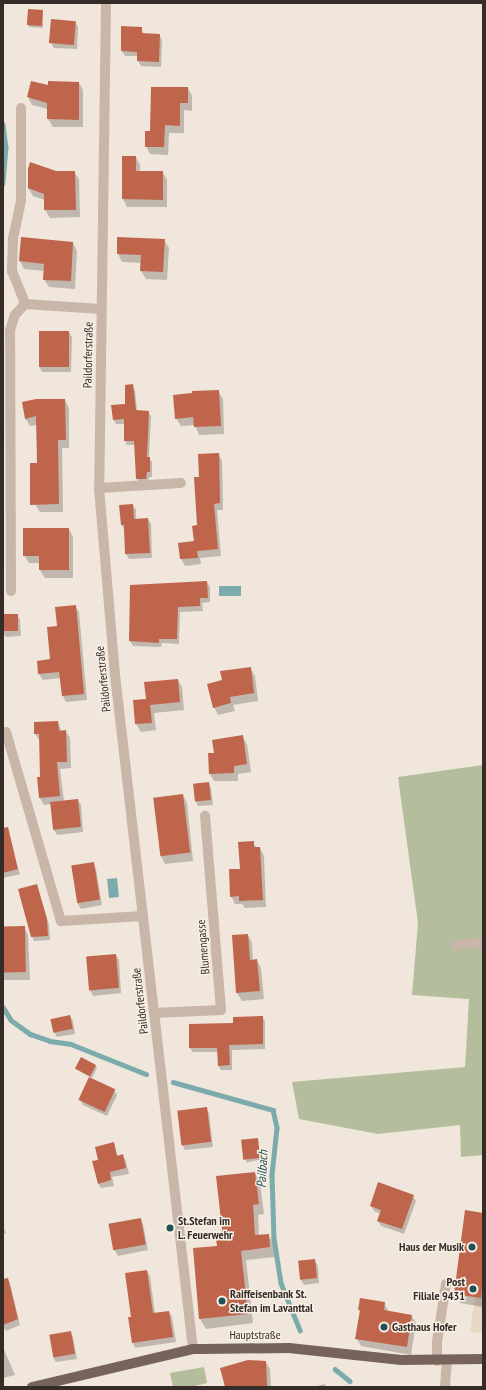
<!DOCTYPE html>
<meta charset="utf-8">
<style>
body{margin:0}
#map{position:relative;width:486px;height:1390px;overflow:hidden;background:#f0e6db;font-family:"PT Sans Narrow",sans-serif}
div>[style]{position:absolute}
.green>*{inset:0;background:#b4be9c}
.plaza>*{inset:0;background:#e7d7c3}
.water>*{inset:0;background:#7cabac;transform-origin:0 0}
.shadow>*{inset:0;background:#0003;transform-origin:0 0}
.stream>*{height:4.5px;margin:-2.25px;padding:0 2.25px;transform-origin:2.25px;border-radius:2.25px;background:#7cabac}
.building>*{inset:0;background:#bf654b;transform-origin:0 0}
.minor>*{height:10px;margin:-5px;padding:0 5px;transform-origin:5px;border-radius:5px;background:#c8b6a8}
.major>*{height:10px;margin:-5px;padding:0 5px;transform-origin:5px;border-radius:5px;background:#76635a}
.dots>*{width:11px;height:11px;translate:-50% -50%;box-sizing:border-box;border:2px solid #f8f0e7;border-radius:50%}
span{translate:-50% -50%;white-space:nowrap;text-align:center;line-height:1.15;-webkit-text-stroke:3px #f8f0e7;paint-order:stroke}
.street-label{font-size:12px;color:#352c28}
.poi-label{font-size:12px;color:#352c28;font-weight:700}
.left{translate:0 -50%;text-align:left}
.right{translate:-100% -50%;text-align:right}
.water-label{font-size:13px;color:#205154;font-style:italic}
.frame{position:absolute;inset:0;border:4px solid #352c28;pointer-events:none}
</style>
<div id="map">
<div class="green">
<i style="clip-path:polygon(483px 765px,483px 1155px,461px 1157px,460px 1125px,378px 1134px,299px 1119px,292px 1082px,465px 1067px,469px 999px,412px 995px,418px 923px,398px 777px)"></i>
<i style="clip-path:polygon(204px 1367px,207px 1383px,191px 1387px,173px 1387px,170px 1373px)"></i>
</div>
<div class="plaza">
<i style="clip-path:polygon(483px 1282px,483px 1333px,470px 1332px,475px 1297px,481px 1298px)"></i>
</div>
<div class="water">
<i style="left:241px;top:586px;width:10px;height:22px;rotate:90deg"></i>
<i style="left:117px;top:878px;width:19px;height:10px;rotate:84deg"></i>
</div>
<div class="shadow">
<i style="clip-path:polygon(43px 11px,43px 28px,29px 27px,28px 24px)"></i>
<i style="clip-path:polygon(75px 22px,78px 27px,77px 49px,54px 48px,51px 43px)"></i>
<i style="clip-path:polygon(141px 28px,144px 34px,159px 35px,162px 40px,161px 67px,141px 66px,138px 61px,138px 56px,125px 56px,122px 51px)"></i>
<i style="clip-path:polygon(79px 83px,83px 90px,83px 127px,53px 127px,48px 119px,48px 109px,32px 105px,28px 97px,49px 87px)"></i>
<i style="clip-path:polygon(188px 88px,192px 96px,192px 111px,184px 110px,184px 133px,169px 133px,168px 155px,150px 154px,146px 146px,151px 132px)"></i>
<i style="clip-path:polygon(123px 157px,136px 157px,140px 165px,140px 172px,162px 172px,167px 179px,167px 207px,127px 207px,123px 199px)"></i>
<i style="clip-path:polygon(56px 172px,74px 172px,79px 179px,80px 217px,50px 218px,45px 210px,45px 200px,33px 196px,28px 188px)"></i>
<i style="clip-path:polygon(118px 238px,164px 240px,169px 248px,167px 280px,146px 279px,141px 271px,142px 263px,122px 262px,118px 254px)"></i>
<i style="clip-path:polygon(73px 243px,77px 251px,75px 289px,49px 287px,44px 279px,45px 271px,24px 269px,20px 261px)"></i>
<i style="clip-path:polygon(69px 332px,72px 337px,71px 372px,42px 372px,39px 366px)"></i>
<i style="clip-path:polygon(132px 385px,135px 390px,137px 411px,148px 412px,151px 416px,149px 458px,152px 462px,152px 477px,149px 477px,148px 483px,140px 484px,137px 479px,136px 445px,127px 445px,125px 440px,125px 424px,116px 424px,114px 420px,126px 405px)"></i>
<i style="clip-path:polygon(218px 391px,223px 399px,224px 434px,199px 435px,195px 425px,181px 426px,176px 418px)"></i>
<i style="clip-path:polygon(65px 400px,69px 408px,69px 448px,62px 448px,63px 512px,40px 512px,35px 504px,38px 464px,37px 425px,30px 426px,25px 418px)"></i>
<i style="clip-path:polygon(219px 454px,222px 461px,223px 510px,217px 510px,221px 556px,200px 558px,201px 564px,185px 566px,181px 559px,179px 543px,195px 542px,198px 526px,200px 478px)"></i>
<i style="clip-path:polygon(133px 505px,136px 510px,136px 520px,148px 519px,151px 524px,152px 558px,129px 559px,126px 554px,124px 530px,122px 525px)"></i>
<i style="clip-path:polygon(69px 529px,73px 537px,73px 578px,45px 578px,40px 570px,40px 563px,29px 563px,24px 555px)"></i>
<i style="clip-path:polygon(207px 582px,210px 587px,210px 602px,202px 603px,203px 611px,180px 612px,179px 644px,162px 643px,161px 647px,133px 646px,130px 641px)"></i>
<i style="clip-path:polygon(75px 606px,79px 612px,87px 700px,66px 702px,63px 696px,61px 678px,43px 680px,39px 674px,38px 662px,51px 660px,58px 627px)"></i>
<i style="clip-path:polygon(17px 615px,20px 620px,21px 636px,6px 637px,3px 633px,3px 616px)"></i>
<i style="clip-path:polygon(250px 668px,255px 676px,258px 701px,233px 705px,235px 711px,218px 715px,214px 707px,223px 681px)"></i>
<i style="clip-path:polygon(178px 680px,182px 687px,184px 710px,154px 713px,156px 730px,141px 732px,136px 724px,134px 701px,147px 700px)"></i>
<i style="clip-path:polygon(58px 722px,62px 732px,66px 731px,70px 738px,71px 768px,60px 769px,64px 801px,78px 800px,81px 805px,83px 832px,57px 835px,54px 830px,51px 804px,44px 805px,40px 798px,38px 778px,41px 778px,40px 741px,35px 734px)"></i>
<i style="clip-path:polygon(242px 736px,247px 744px,251px 772px,238px 774px,238px 781px,214px 781px,210px 774px,215px 754px)"></i>
<i style="clip-path:polygon(209px 783px,211px 788px,213px 805px,198px 806px,196px 801px)"></i>
<i style="clip-path:polygon(183px 795px,187px 803px,193px 861px,165px 864px,161px 856px)"></i>
<i style="clip-path:polygon(253px 843px,257px 848px,260px 848px,264px 856px,266px 907px,245px 908px,242px 904px,235px 904px,231px 896px)"></i>
<i style="clip-path:polygon(11px 846px,20px 874px,3px 878px,3px 848px)"></i>
<i style="clip-path:polygon(93px 863px,96px 869px,102px 905px,81px 909px,78px 904px,72px 867px)"></i>
<i style="clip-path:polygon(36px 885px,49px 925px,50px 940px,34px 941px,32px 936px)"></i>
<i style="clip-path:polygon(24px 927px,28px 935px,30px 980px,3px 980px,3px 928px)"></i>
<i style="clip-path:polygon(248px 935px,252px 943px,253px 961px,257px 960px,261px 968px,264px 999px,242px 1001px,237px 993px)"></i>
<i style="clip-path:polygon(116px 955px,119px 960px,121px 993px,93px 996px,90px 990px)"></i>
<i style="clip-path:polygon(70px 1016px,73px 1021px,75px 1034px,57px 1037px,54px 1032px,52px 1019px)"></i>
<i style="clip-path:polygon(262px 1017px,265px 1021px,265px 1049px,232px 1050px,232px 1070px,221px 1070px,218px 1065px,218px 1052px,193px 1052px,190px 1048px)"></i>
<i style="clip-path:polygon(81px 1059px,96px 1066px,97px 1068px,92px 1078px,78px 1070px,77px 1068px)"></i>
<i style="clip-path:polygon(114px 1090px,117px 1095px,107px 1116px,83px 1105px,80px 1100px)"></i>
<i style="clip-path:polygon(206px 1108px,209px 1113px,213px 1147px,185px 1150px,182px 1144px)"></i>
<i style="left:257px;top:1139px;width:21px;height:15px;rotate:79deg"></i>
<i style="clip-path:polygon(114px 1144px,118px 1157px,123px 1156px,126px 1161px,129px 1174px,112px 1177px,114px 1186px,101px 1188px,98px 1183px)"></i>
<i style="clip-path:polygon(255px 1173px,260px 1183px,264px 1214px,258px 1215px,259px 1236px,268px 1235px,274px 1245px,275px 1257px,246px 1260px,253px 1323px,206px 1329px,200px 1319px,218px 1247px,224px 1239px)"></i>
<i style="clip-path:polygon(413px 1196px,416px 1201px,404px 1234px,381px 1226px,378px 1221px,381px 1214px,374px 1211px,371px 1206px)"></i>
<i style="clip-path:polygon(483px 1214px,483px 1307px,460px 1303px,455px 1294px)"></i>
<i style="clip-path:polygon(140px 1219px,143px 1224px,148px 1250px,118px 1256px,115px 1251px,111px 1225px)"></i>
<i style="clip-path:polygon(3px 1226px,6px 1233px,3px 1234px)"></i>
<i style="clip-path:polygon(315px 1261px,318px 1266px,319px 1283px,304px 1285px,301px 1280px)"></i>
<i style="clip-path:polygon(147px 1271px,150px 1276px,155px 1314px,169px 1312px,172px 1317px,176px 1342px,135px 1348px,133px 1343px,132px 1318px)"></i>
<i style="clip-path:polygon(7px 1278px,10px 1283px,20px 1325px,6px 1331px,3px 1327px,3px 1283px)"></i>
<i style="clip-path:polygon(384px 1303px,389px 1312px,411px 1315px,416px 1323px,411px 1355px,361px 1346px,357px 1339px,361px 1313px,359px 1310px)"></i>
<i style="clip-path:polygon(70px 1332px,73px 1337px,77px 1359px,56px 1362px,53px 1357px)"></i>
<i style="clip-path:polygon(3px 1347px,15px 1375px,3px 1378px)"></i>
<i style="clip-path:polygon(266px 1362px,270px 1369px,271px 1387px,226px 1387px)"></i>
<i style="clip-path:polygon(325px 1384px,326px 1387px,312px 1387px)"></i>
</div>
<div class="stream">
<i style="left:3px;top:124px;width:23px;rotate:83deg"></i>
<i style="left:6px;top:147px;width:37px;rotate:95deg"></i>
<i style="left:3px;top:1007px;width:15px;rotate:58deg"></i>
<i style="left:11px;top:1020px;width:24px;rotate:36deg"></i>
<i style="left:30px;top:1034px;width:21px;rotate:19deg"></i>
<i style="left:50px;top:1041px;width:21px;rotate:8deg"></i>
<i style="left:71px;top:1044px;width:81px;rotate:21.8deg"></i>
<i style="left:173px;top:1082px;width:104px;rotate:15.6deg"></i>
<i style="left:273px;top:1110px;width:18px;rotate:77deg"></i>
<i style="left:277px;top:1128px;width:47px;rotate:96.1deg"></i>
<i style="left:272px;top:1175px;width:63px;rotate:88.2deg"></i>
<i style="left:274px;top:1238px;width:46px;rotate:81.2deg"></i>
<i style="left:281px;top:1283px;width:51px;rotate:68deg"></i>
<i style="left:335px;top:1369px;width:19px;rotate:39deg"></i>
</div>
<div class="building">
<i style="left:28px;top:9px;width:15px;height:16px;rotate:4deg"></i>
<i style="left:51px;top:19px;width:25px;height:24px;rotate:5deg"></i>
<i style="clip-path:polygon(121px 26px,142px 27px,142px 33px,160px 34px,159px 62px,137px 61px,137px 52px,121px 51px)"></i>
<i style="clip-path:polygon(31px 81px,48px 85px,48px 81px,79px 82px,79px 120px,47px 119px,47px 103px,27px 97px)"></i>
<i style="clip-path:polygon(151px 87px,188px 87px,188px 103px,180px 103px,180px 126px,165px 125px,164px 147px,145px 147px,145px 131px,150px 131px)"></i>
<i style="clip-path:polygon(122px 156px,136px 156px,136px 171px,163px 171px,163px 200px,122px 199px)"></i>
<i style="clip-path:polygon(30px 162px,56px 171px,75px 171px,76px 210px,44px 210px,44px 194px,28px 188px,28px 169px)"></i>
<i style="clip-path:polygon(21px 237px,73px 242px,71px 281px,43px 280px,44px 264px,19px 261px)"></i>
<i style="clip-path:polygon(117px 237px,165px 239px,163px 272px,140px 271px,141px 255px,117px 254px)"></i>
<i style="left:39px;top:331px;width:30px;height:36px"></i>
<i style="clip-path:polygon(133px 384px,136px 410px,149px 411px,147px 457px,150px 457px,150px 472px,147px 472px,146px 479px,136px 479px,134px 441px,124px 441px,124px 419px,113px 420px,111px 405px,125px 404px,125px 385px)"></i>
<i style="clip-path:polygon(219px 390px,221px 426px,194px 427px,193px 417px,175px 419px,173px 395px,192px 393px,192px 391px)"></i>
<i style="clip-path:polygon(36px 399px,65px 399px,66px 440px,58px 440px,59px 504px,30px 505px,30px 463px,37px 463px,36px 416px,25px 419px,22px 402px)"></i>
<i style="clip-path:polygon(219px 453px,220px 503px,214px 504px,218px 549px,197px 551px,198px 558px,180px 559px,178px 543px,194px 541px,192px 526px,197px 525px,194px 477px,199px 477px,198px 454px)"></i>
<i style="clip-path:polygon(133px 504px,134px 519px,148px 518px,150px 553px,125px 554px,124px 525px,121px 525px,119px 505px)"></i>
<i style="clip-path:polygon(23px 528px,69px 528px,69px 570px,39px 570px,39px 556px,23px 556px)"></i>
<i style="clip-path:polygon(207px 581px,208px 598px,200px 598px,200px 606px,178px 607px,177px 639px,159px 639px,159px 643px,129px 641px,130px 585px)"></i>
<i style="clip-path:polygon(76px 605px,84px 694px,62px 696px,59px 672px,38px 674px,37px 661px,50px 659px,47px 627px,57px 626px,55px 607px)"></i>
<i style="left:18px;top:614px;width:17px;height:15px;rotate:90deg"></i>
<i style="clip-path:polygon(251px 667px,254px 693px,230px 697px,231px 703px,213px 708px,207px 684px,222px 680px,220px 671px)"></i>
<i style="clip-path:polygon(178px 679px,180px 702px,150px 705px,152px 723px,135px 724px,133px 700px,146px 699px,144px 682px)"></i>
<i style="clip-path:polygon(58px 721px,59px 731px,66px 730px,67px 762px,57px 762px,60px 796px,39px 798px,37px 777px,40px 777px,39px 734px,34px 734px,34px 722px)"></i>
<i style="clip-path:polygon(243px 735px,247px 764px,234px 766px,234px 773px,209px 774px,208px 753px,214px 753px,212px 740px)"></i>
<i style="left:209px;top:782px;width:18px;height:16px;rotate:84deg"></i>
<i style="left:183px;top:794px;width:59px;height:30px;rotate:83deg"></i>
<i style="left:78px;top:799px;width:28px;height:28px;rotate:84deg"></i>
<i style="clip-path:polygon(8px 827px,18px 869px,3px 873px,3px 828px)"></i>
<i style="clip-path:polygon(254px 841px,254px 847px,260px 847px,263px 900px,239px 901px,239px 896px,230px 897px,229px 869px,240px 869px,238px 842px)"></i>
<i style="left:94px;top:862px;width:38px;height:23px;rotate:81deg"></i>
<i style="clip-path:polygon(37px 884px,47px 919px,48px 936px,31px 937px,18px 889px)"></i>
<i style="left:25px;top:926px;width:46px;height:22px;rotate:89deg"></i>
<i style="clip-path:polygon(248px 934px,250px 960px,257px 959px,260px 991px,236px 993px,232px 935px)"></i>
<i style="left:116px;top:954px;width:34px;height:30px;rotate:85deg"></i>
<i style="left:70px;top:1015px;width:14px;height:20px;rotate:78deg"></i>
<i style="clip-path:polygon(263px 1016px,263px 1044px,229px 1045px,230px 1065px,218px 1066px,217px 1048px,189px 1048px,189px 1024px,233px 1023px,233px 1017px)"></i>
<i style="left:81px;top:1057px;width:17px;height:13px;rotate:28deg"></i>
<i style="left:89px;top:1077px;width:29px;height:25px;rotate:25deg"></i>
<i style="left:207px;top:1107px;width:35px;height:30px;rotate:83deg"></i>
<i style="left:258px;top:1138px;width:20px;height:17px;rotate:84deg"></i>
<i style="clip-path:polygon(114px 1142px,117px 1156px,123px 1154px,126px 1168px,110px 1172px,111px 1180px,98px 1184px,92px 1161px,98px 1160px,95px 1147px)"></i>
<i style="clip-path:polygon(255px 1172px,259px 1204px,253px 1205px,255px 1235px,269px 1234px,270px 1247px,241px 1251px,248px 1314px,199px 1319px,193px 1248px,217px 1246px,216px 1239px,223px 1238px,216px 1176px)"></i>
<i style="clip-path:polygon(378px 1182px,414px 1195px,402px 1229px,377px 1221px,381px 1210px,370px 1206px)"></i>
<i style="clip-path:polygon(465px 1210px,483px 1213px,483px 1281px,481px 1298px,454px 1294px)"></i>
<i style="left:141px;top:1218px;width:27px;height:33px;rotate:80deg"></i>
<i style="left:315px;top:1259px;width:19px;height:17px;rotate:84deg"></i>
<i style="clip-path:polygon(147px 1270px,153px 1313px,169px 1311px,173px 1337px,132px 1343px,128px 1317px,131px 1317px,125px 1273px)"></i>
<i style="clip-path:polygon(8px 1278px,18px 1319px,3px 1325px,3px 1279px)"></i>
<i style="clip-path:polygon(360px 1298px,385px 1302px,384px 1310px,412px 1315px,407px 1347px,355px 1339px,360px 1310px,358px 1310px)"></i>
<i style="left:71px;top:1331px;width:23px;height:22px;rotate:80deg"></i>
<i style="clip-path:polygon(248px 1360px,266px 1361px,267px 1387px,225px 1387px,220px 1368px)"></i>
</div>
<div class="minor">
<i style="left:106px;top:3px;width:485px;rotate:90.8deg"></i>
<i style="left:99px;top:488px;width:188px;rotate:85.1deg"></i>
<i style="left:115px;top:675px;width:678px;rotate:83.4deg"></i>
<i style="left:21px;top:108px;width:93px;rotate:90deg"></i>
<i style="left:21px;top:201px;width:40px;rotate:102deg"></i>
<i style="left:13px;top:240px;width:31px;rotate:92deg"></i>
<i style="left:12px;top:271px;width:35px;rotate:68deg"></i>
<i style="left:99px;top:488px;width:82px;rotate:-3.5deg"></i>
<i style="left:11px;top:591px;width:261px;rotate:-90.2deg"></i>
<i style="left:10px;top:330px;width:16px;rotate:-72deg"></i>
<i style="left:15px;top:315px;width:15px;rotate:-48deg"></i>
<i style="left:25px;top:304px;width:76px;rotate:3.8deg"></i>
<i style="left:6px;top:732px;width:197px;rotate:73.8deg"></i>
<i style="left:61px;top:921px;width:82px;rotate:-3.5deg"></i>
<i style="left:456px;top:945px;width:27px;rotate:-6deg"></i>
<i style="left:154px;top:1013px;width:67px;rotate:-2.6deg"></i>
<i style="left:221px;top:1010px;width:195px;rotate:-94.7deg"></i>
<i style="left:437px;top:1361px;width:19px;rotate:-90deg"></i>
<i style="left:437px;top:1342px;width:59px;rotate:-81.2deg"></i>
<i style="left:445px;top:1387px;width:27px;rotate:-86deg"></i>
</div>
<div class="major">
<i style="left:32px;top:1387px;width:165px;rotate:-13.3deg"></i>
<i style="left:193px;top:1349px;width:10px"></i>
<i style="left:203px;top:1349px;width:86px;rotate:-0.7deg"></i>
<i style="left:289px;top:1348px;width:113px;rotate:6.1deg"></i>
<i style="left:401px;top:1360px;width:82px;rotate:-0.7deg"></i>
</div>
<div class="dots">
<i style="left:170px;top:1228px;background:#205154"></i>
<i style="left:472px;top:1247px;background:#205154"></i>
<i style="left:473px;top:1289px;background:#205154"></i>
<i style="left:222px;top:1301px;background:#205154"></i>
<i style="left:384px;top:1327px;background:#205154"></i>
</div>
<div class="street-label">
<span style="left:88px;top:355px;rotate:-89deg">Paildorferstraße</span>
<span style="left:103px;top:679px;rotate:-96deg">Paildorferstraße</span>
<span style="left:203px;top:947px;rotate:-95deg">Blumengasse</span>
<span style="left:140px;top:1001px;rotate:-97deg">Paildorferstraße</span>
<span style="left:255px;top:1335px">Hauptstraße</span>
</div>
<div class="poi-label">
<span class="left" style="left:178px;top:1228px">St.Stefan im<br>L. Feuerwehr</span>
<span class="right" style="left:464px;top:1247px">Haus der Musik</span>
<span class="right" style="left:465px;top:1289px">Post<br>Filiale 9431</span>
<span class="left" style="left:230px;top:1301px">Raiffeisenbank St.<br>Stefan im Lavanttal</span>
<span class="left" style="left:392px;top:1327px">Gasthaus Hofer</span>
</div>
<div class="water-label">
<span style="left:263px;top:1169px;rotate:-87deg">Pailbach</span>
</div>
<div class="frame"></div>
</div>
